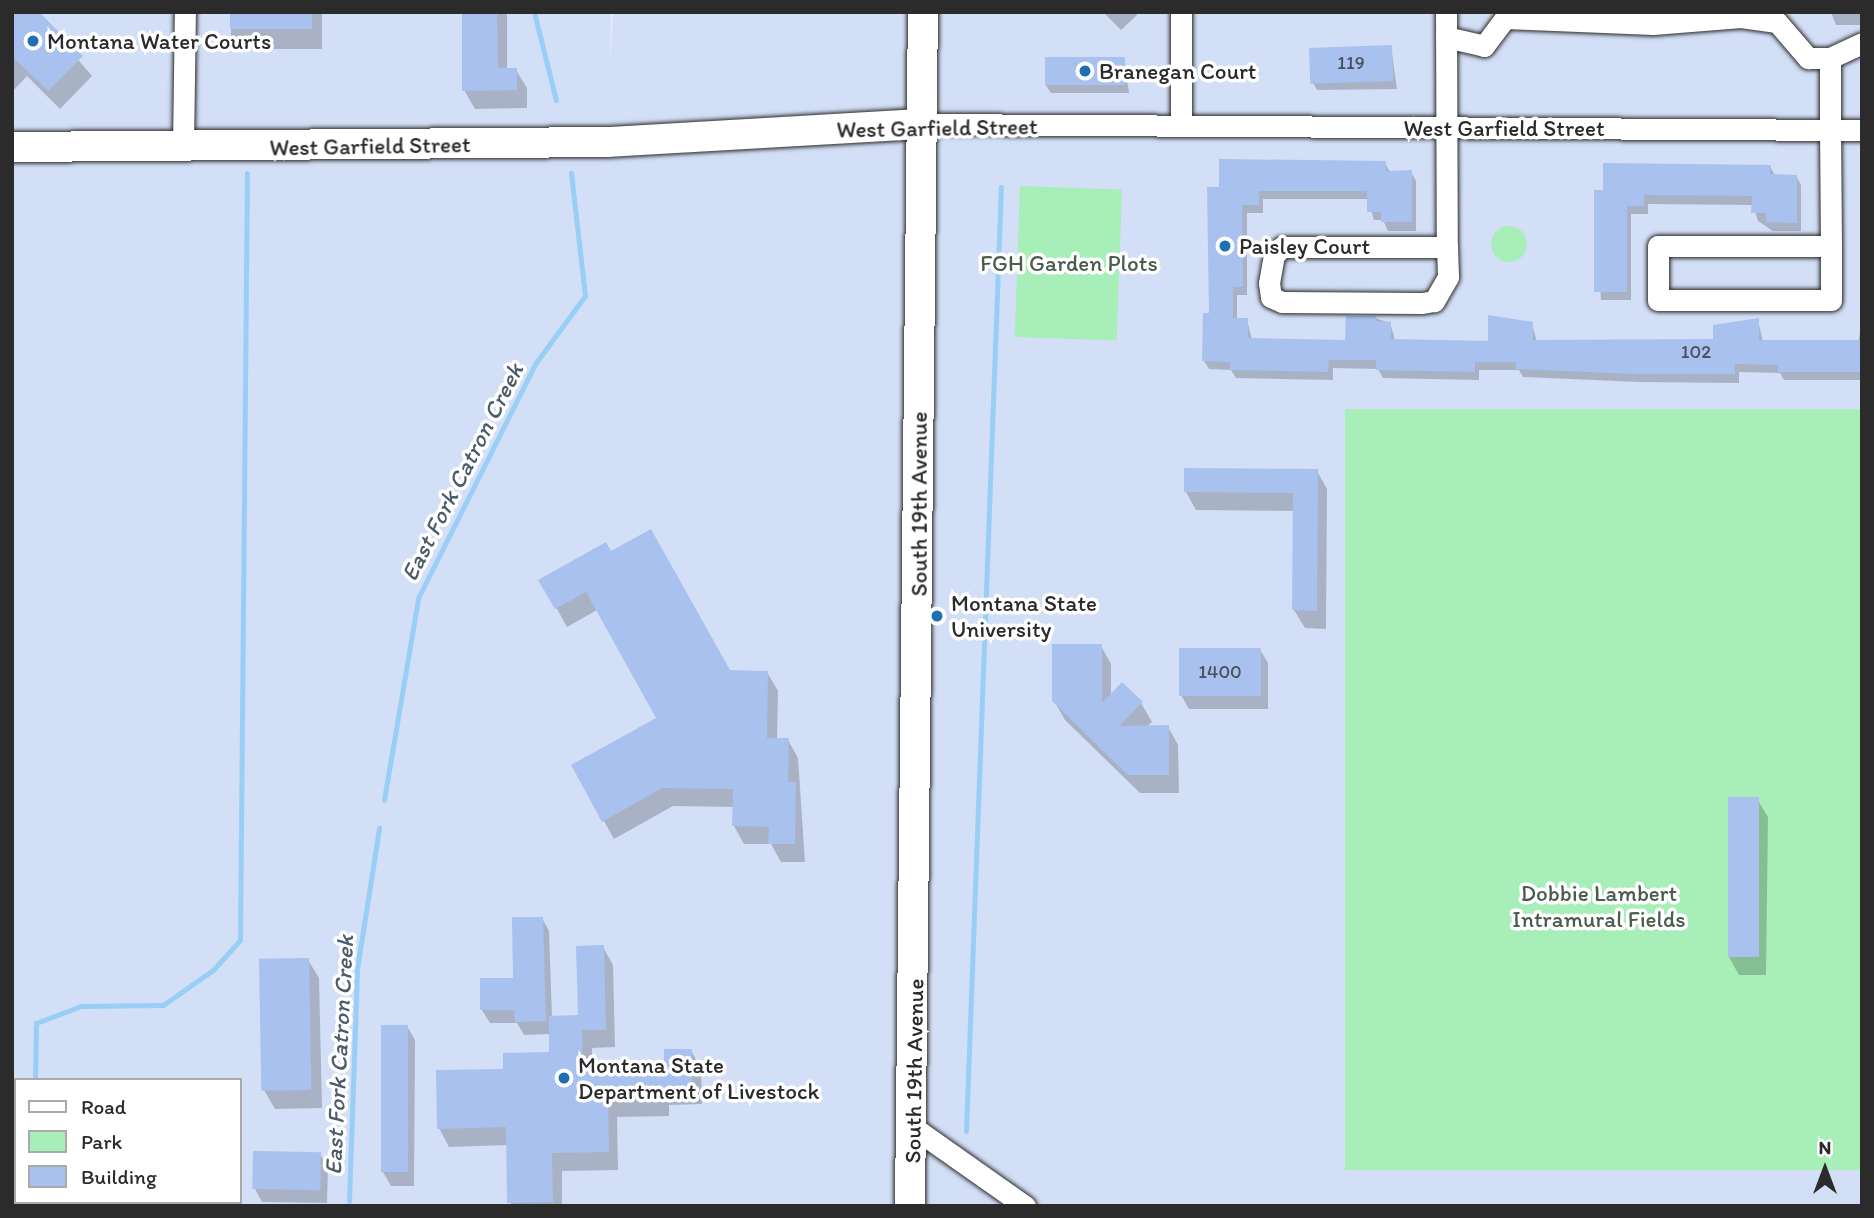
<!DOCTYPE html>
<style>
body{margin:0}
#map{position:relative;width:1874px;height:1218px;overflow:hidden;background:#e5ecfa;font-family:Itim,sans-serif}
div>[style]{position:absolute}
.built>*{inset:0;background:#d3dff6}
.green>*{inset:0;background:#a8eeb9;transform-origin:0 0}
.round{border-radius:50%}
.shadow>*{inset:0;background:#0003;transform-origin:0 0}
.stream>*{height:5px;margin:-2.5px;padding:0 2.5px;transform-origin:2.5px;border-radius:2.5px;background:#99cef7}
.building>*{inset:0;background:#a8c1ee;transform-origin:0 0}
.roads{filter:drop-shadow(0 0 2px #2b2b2b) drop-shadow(0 0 2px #2b2b2b)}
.street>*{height:21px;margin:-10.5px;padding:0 10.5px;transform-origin:10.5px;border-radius:10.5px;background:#fff}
.secondary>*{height:30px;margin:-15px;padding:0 15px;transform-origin:15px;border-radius:15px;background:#fff}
.dots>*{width:19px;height:19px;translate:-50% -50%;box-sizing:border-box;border:4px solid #fff;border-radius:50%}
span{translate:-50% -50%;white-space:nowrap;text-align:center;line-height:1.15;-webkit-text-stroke:7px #fff;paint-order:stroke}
.number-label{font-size:19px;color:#4a505c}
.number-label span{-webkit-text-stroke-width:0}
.poi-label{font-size:23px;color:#2b2b2b}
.left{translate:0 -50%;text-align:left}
.street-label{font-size:23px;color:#2b2b2b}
.park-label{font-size:23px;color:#4a5c4e}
.water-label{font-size:24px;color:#4c5c68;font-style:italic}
.frame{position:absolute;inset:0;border:14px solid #2b2b2b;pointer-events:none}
.legend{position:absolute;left:14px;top:1078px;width:228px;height:126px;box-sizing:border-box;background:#fff;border:2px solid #aaa;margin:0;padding:9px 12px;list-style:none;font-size:21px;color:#2b2b2b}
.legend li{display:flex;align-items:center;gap:14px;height:35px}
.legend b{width:35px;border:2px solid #aaa}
.north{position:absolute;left:1790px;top:1134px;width:70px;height:70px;-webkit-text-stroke:5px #fff;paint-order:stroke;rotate:0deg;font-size:19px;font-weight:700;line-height:28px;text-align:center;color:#2b2b2b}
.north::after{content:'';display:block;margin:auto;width:24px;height:32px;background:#2b2b2b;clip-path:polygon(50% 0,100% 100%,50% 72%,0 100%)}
</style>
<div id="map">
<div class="built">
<i style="clip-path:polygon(evenodd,12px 12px,611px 12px,610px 65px,613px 12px,1862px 12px,1862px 1206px,12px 1206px,12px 12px,16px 1080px,240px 1080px,240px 1202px,16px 1202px,16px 1080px)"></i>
</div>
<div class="green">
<i style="left:1020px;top:186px;width:102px;height:151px;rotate:2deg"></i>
<i class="round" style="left:1491px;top:226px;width:36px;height:36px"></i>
<i style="left:1862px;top:409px;width:761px;height:517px;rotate:90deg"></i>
</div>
<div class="shadow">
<i style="clip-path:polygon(12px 12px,37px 12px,92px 76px,60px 109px,27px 76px,12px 92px)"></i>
<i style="left:231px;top:12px;width:91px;height:37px"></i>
<i style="clip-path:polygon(464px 12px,507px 12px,507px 70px,516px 70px,527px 88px,527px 108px,475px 109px,464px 90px)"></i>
<i style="clip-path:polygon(1103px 12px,1136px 12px,1137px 15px,1121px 30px)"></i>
<i style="clip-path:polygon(1831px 12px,1862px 12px,1862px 25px,1836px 25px)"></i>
<i style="clip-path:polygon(1391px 47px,1397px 89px,1317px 90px,1312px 81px)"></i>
<i style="clip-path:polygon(1124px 59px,1129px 93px,1051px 93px,1045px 84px)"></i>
<i style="clip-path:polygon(1385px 163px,1390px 172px,1411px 172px,1416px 181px,1416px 231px,1388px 231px,1383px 220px,1374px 220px,1368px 199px,1263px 199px,1263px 213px,1247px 213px,1247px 295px,1237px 295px,1237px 320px,1247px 320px,1252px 340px,1347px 342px,1375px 318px,1390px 323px,1395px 340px,1490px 342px,1532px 324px,1537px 342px,1715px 341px,1758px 320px,1763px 342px,1858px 342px,1862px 325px,1862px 380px,1784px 380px,1780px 373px,1739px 372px,1739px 383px,1639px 382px,1523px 377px,1519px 370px,1479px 370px,1479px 380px,1383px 378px,1378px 369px,1333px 368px,1333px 380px,1236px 378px,1231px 370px,1209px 369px,1204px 361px,1221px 188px)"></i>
<i style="clip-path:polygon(1770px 166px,1775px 176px,1796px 176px,1801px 185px,1801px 231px,1773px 231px,1758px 221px,1753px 205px,1648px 204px,1648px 214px,1631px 214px,1631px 300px,1601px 300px,1595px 192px)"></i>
<i style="clip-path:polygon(1317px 471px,1327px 489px,1326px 629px,1305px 628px,1294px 610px,1295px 511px,1196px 510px,1186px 492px)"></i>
<i style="clip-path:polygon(611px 553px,729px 672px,767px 672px,778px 691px,777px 739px,788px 740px,798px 758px,805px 862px,781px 862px,771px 844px,744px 844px,734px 826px,734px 807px,673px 806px,614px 839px,573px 766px,658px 718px,597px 610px,567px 627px,541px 580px)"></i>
<i style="clip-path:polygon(1101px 646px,1111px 664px,1111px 696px,1141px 703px,1152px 722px,1146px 727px,1168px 727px,1178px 745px,1179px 793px,1140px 793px,1065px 720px,1054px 701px)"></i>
<i style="clip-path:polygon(1260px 650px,1268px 663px,1268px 709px,1189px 709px,1181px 695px)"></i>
<i style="clip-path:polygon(1757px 799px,1768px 817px,1766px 975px,1739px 975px,1729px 957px)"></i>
<i style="clip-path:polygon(542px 918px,549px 931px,552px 1017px,580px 1017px,603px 947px,613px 965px,615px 1047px,592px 1048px,592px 1067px,666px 1066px,691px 1050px,701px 1069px,702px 1104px,669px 1105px,669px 1116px,617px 1117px,618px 1170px,562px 1171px,562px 1206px,511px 1206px,508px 1145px,449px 1147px,439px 1128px,505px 1071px,551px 1054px,551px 1034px,524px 1035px,517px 1023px,490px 1023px,482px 1010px,515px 980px)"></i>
<i style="clip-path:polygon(308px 960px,319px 978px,322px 1108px,275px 1109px,264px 1090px)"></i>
<i style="clip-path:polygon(407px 1026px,415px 1040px,414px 1186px,391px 1186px,383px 1172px)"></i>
<i style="clip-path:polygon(320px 1154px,328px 1167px,327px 1203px,262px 1202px,255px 1189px)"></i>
</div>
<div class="stream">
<i style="left:534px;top:12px;width:91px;rotate:76deg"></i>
<i style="left:384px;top:800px;width:205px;rotate:-80.4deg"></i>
<i style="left:418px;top:598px;width:262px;rotate:-63.4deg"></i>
<i style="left:535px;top:364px;width:84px;rotate:-53.7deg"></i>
<i style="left:585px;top:296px;width:124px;rotate:-96.5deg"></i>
<i style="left:35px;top:1080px;width:57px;rotate:-89deg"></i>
<i style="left:36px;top:1023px;width:48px;rotate:-20.7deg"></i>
<i style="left:81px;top:1006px;width:82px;rotate:-0.7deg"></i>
<i style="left:163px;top:1005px;width:61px;rotate:-35deg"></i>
<i style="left:213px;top:970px;width:40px;rotate:-48deg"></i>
<i style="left:240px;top:940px;width:767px;rotate:-89.48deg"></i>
<i style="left:966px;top:1131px;width:945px;rotate:-87.88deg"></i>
<i style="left:349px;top:1201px;width:232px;rotate:-88deg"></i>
<i style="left:357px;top:969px;width:143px;rotate:-81.1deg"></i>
</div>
<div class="building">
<i style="clip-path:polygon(12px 12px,39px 12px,83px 56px,48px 91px,12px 56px)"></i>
<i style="left:230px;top:12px;width:82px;height:17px"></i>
<i style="clip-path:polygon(462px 12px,497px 12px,498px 68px,517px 68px,517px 90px,462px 91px)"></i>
<i style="left:1392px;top:45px;width:36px;height:83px;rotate:88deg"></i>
<i style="left:1045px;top:57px;width:80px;height:28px"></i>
<i style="clip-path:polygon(1219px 159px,1386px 161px,1386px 171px,1412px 170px,1412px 222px,1381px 222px,1381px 212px,1367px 212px,1367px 191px,1259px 191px,1259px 205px,1242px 205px,1243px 287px,1233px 287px,1233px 318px,1248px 318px,1248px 338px,1345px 340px,1346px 316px,1376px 316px,1376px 321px,1391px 322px,1391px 339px,1488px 341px,1488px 315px,1533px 322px,1533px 340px,1713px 339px,1713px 325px,1759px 318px,1759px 340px,1862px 340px,1862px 372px,1778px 372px,1778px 365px,1735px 364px,1735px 374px,1633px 374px,1516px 369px,1516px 362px,1475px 362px,1475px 372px,1376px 370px,1376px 360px,1329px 360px,1328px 372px,1230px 370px,1230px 362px,1202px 361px,1203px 313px,1209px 313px,1207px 187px,1219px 187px)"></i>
<i style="clip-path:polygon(1603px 163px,1771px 165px,1770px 174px,1797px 175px,1797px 223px,1766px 222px,1766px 213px,1751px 213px,1752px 196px,1644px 195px,1644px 206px,1627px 206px,1627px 292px,1594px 292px,1594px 190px,1603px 190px)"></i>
<i style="clip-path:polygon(1184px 468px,1318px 469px,1317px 611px,1292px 610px,1293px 493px,1184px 492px)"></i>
<i style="clip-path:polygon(651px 529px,730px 670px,768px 671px,767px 738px,789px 738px,788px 782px,796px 782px,795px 844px,768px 844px,769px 827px,732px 826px,733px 789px,662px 788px,602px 822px,571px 765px,656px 718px,586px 592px,555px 609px,538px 580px,606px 542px,611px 551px)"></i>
<i style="clip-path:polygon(1052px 644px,1102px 644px,1102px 703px,1122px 682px,1143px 702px,1119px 726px,1169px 725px,1169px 775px,1128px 775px,1052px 701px)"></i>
<i style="left:1179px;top:648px;width:82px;height:48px"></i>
<i style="left:1728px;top:797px;width:31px;height:160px"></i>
<i style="clip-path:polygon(512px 917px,543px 917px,546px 1021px,515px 1022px,514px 1010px,480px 1010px,480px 978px,513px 978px)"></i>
<i style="clip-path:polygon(604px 945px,606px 1030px,582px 1030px,583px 1066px,664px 1064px,664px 1049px,692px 1049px,692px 1086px,659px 1087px,659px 1098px,608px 1099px,609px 1152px,552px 1153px,553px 1202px,507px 1203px,506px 1127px,437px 1129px,436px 1070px,503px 1069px,503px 1053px,549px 1052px,549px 1016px,578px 1015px,576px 946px)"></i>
<i style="left:309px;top:958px;width:132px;height:50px;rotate:89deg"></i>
<i style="left:381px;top:1025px;width:27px;height:147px"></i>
<i style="left:253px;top:1151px;width:68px;height:38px;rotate:1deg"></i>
</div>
<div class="roads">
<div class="street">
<i style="left:1446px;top:12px;width:235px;rotate:89.8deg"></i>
<i style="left:1446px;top:37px;width:39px;rotate:13deg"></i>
<i style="left:1484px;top:46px;width:35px;rotate:-53deg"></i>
<i style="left:1505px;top:18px;width:148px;rotate:2.3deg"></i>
<i style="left:1653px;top:24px;width:88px;rotate:-4.5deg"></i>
<i style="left:1741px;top:17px;width:36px;rotate:8deg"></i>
<i style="left:1777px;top:22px;width:48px;rotate:49.3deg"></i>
<i style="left:1808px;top:58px;width:22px"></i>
<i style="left:1830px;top:58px;width:35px;rotate:-25deg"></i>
<i style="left:1830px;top:58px;width:71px;rotate:90deg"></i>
<i style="left:1830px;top:129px;width:117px;rotate:89.5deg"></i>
<i style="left:1831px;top:246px;width:54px;rotate:90deg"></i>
<i style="left:1831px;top:300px;width:173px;rotate:180deg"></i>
<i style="left:1658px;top:300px;width:54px;rotate:-90deg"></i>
<i style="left:1658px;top:246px;width:173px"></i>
<i style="left:922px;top:124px;width:940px;rotate:0.37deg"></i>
<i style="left:1181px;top:126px;width:114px;rotate:-90deg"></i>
<i style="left:183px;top:148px;width:136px;rotate:-89.2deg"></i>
<i style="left:1282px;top:247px;width:165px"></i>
<i style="left:1447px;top:247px;width:30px;rotate:88deg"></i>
<i style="left:1448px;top:277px;width:28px;rotate:120deg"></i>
<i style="left:1434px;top:301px;width:13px;rotate:171deg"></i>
<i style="left:1421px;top:303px;width:139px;rotate:-179.6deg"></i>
<i style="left:1282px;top:302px;width:12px;rotate:-156deg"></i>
<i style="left:1271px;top:297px;width:14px;rotate:-98deg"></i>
<i style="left:1269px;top:283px;width:28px;rotate:-80deg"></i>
<i style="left:1274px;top:255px;width:11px;rotate:-45deg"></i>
<i style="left:914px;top:1128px;width:136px;rotate:35.1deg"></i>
</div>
<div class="secondary">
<i style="left:12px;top:147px;width:596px;rotate:-0.48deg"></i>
<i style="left:608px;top:142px;width:315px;rotate:-3.3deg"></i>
<i style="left:910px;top:1206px;width:1194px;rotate:-89.38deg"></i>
</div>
</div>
<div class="dots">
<i style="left:33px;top:41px;background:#1f6fb2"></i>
<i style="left:1085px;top:71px;background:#1f6fb2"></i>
<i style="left:1225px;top:246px;background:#1f6fb2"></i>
<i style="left:937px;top:616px;background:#1f6fb2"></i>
<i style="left:564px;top:1078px;background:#1f6fb2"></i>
</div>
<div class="number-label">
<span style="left:1351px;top:63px">119</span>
<span style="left:1696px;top:352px">102</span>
<span style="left:1220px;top:672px">1400</span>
</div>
<div class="poi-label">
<span class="left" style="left:47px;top:41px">Montana Water Courts</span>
<span class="left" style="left:1099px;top:71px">Branegan Court</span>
<span class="left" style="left:1239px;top:246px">Paisley Court</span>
<span class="left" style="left:951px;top:616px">Montana State<br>University</span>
<span class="left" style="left:578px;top:1078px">Montana State<br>Department of Livestock</span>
</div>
<div class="street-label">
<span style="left:937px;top:128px;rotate:-1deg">West Garfield Street</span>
<span style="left:1504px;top:128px">West Garfield Street</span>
<span style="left:370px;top:146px;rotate:-1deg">West Garfield Street</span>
<span style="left:919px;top:504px;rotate:-90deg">South 19th Avenue</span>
<span style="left:914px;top:1071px;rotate:-89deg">South 19th Avenue</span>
</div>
<div class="park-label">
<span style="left:1069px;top:263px">FGH Garden Plots</span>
<span style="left:1599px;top:906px">Dobbie Lambert<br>Intramural Fields</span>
</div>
<div class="water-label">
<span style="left:462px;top:472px;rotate:-63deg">East Fork Catron Creek</span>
<span style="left:339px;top:1055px;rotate:-87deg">East Fork Catron Creek</span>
</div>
<div class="frame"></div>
<ul class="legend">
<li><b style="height:9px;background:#fff"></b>Road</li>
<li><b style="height:19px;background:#a8eeb9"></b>Park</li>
<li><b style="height:19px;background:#a8c1ee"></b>Building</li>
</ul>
<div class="north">N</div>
</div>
